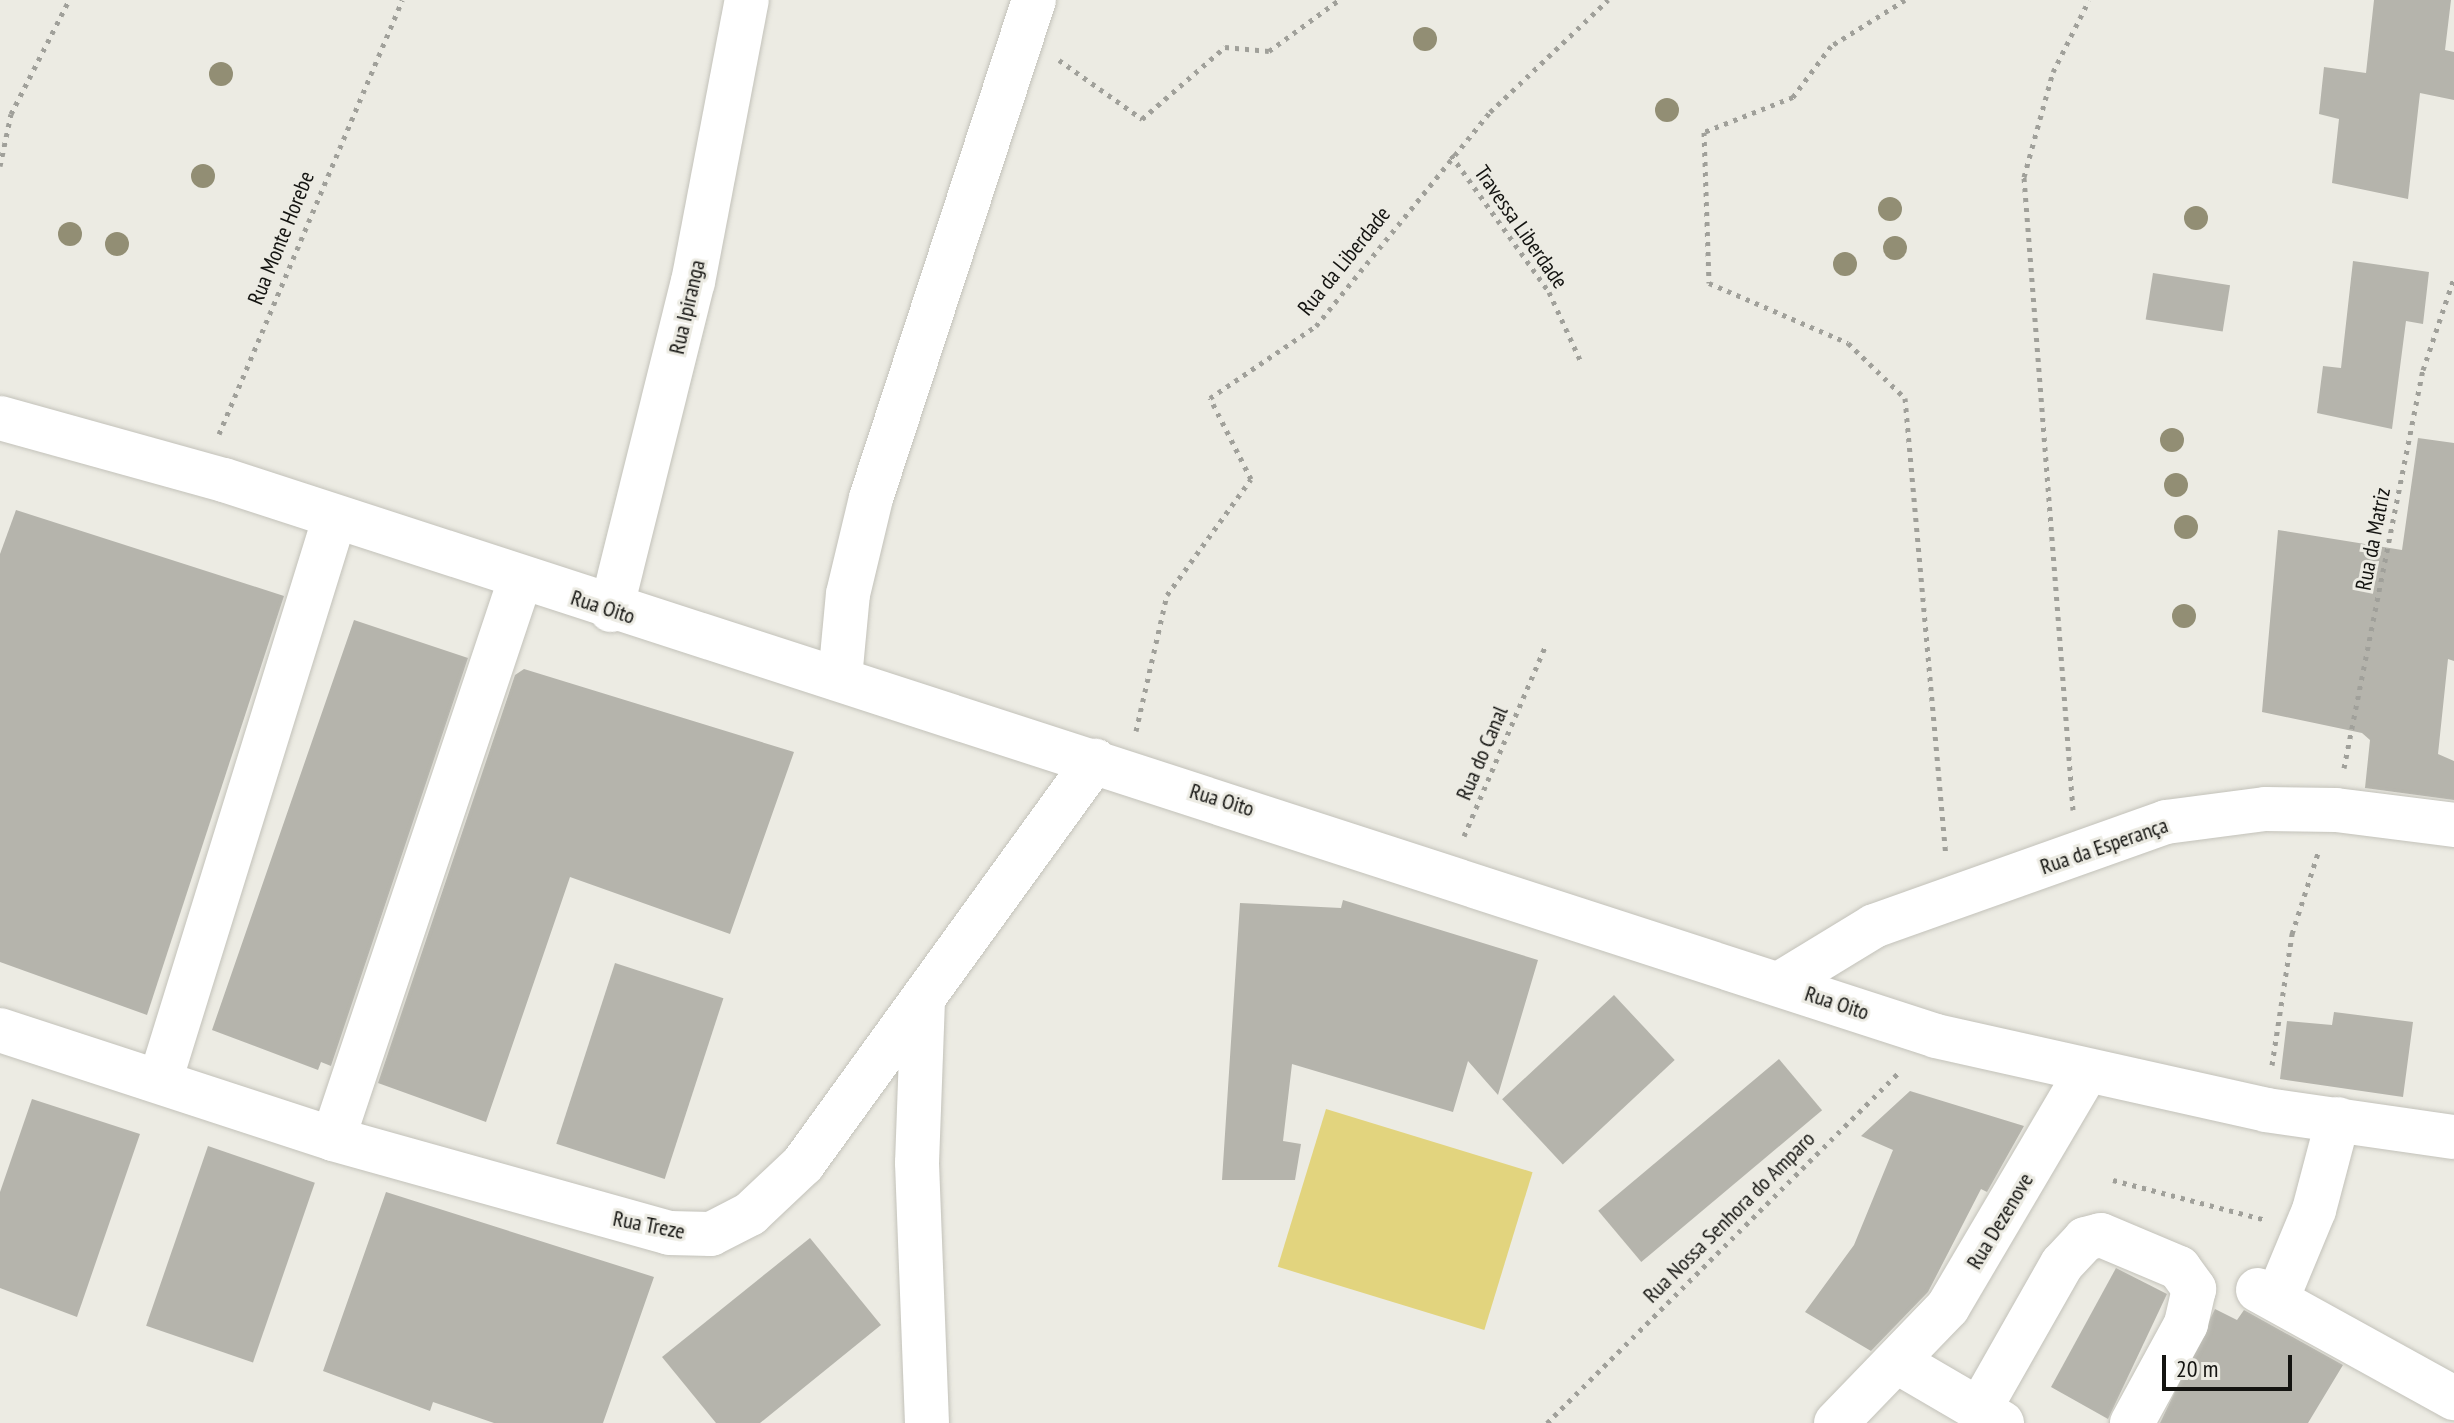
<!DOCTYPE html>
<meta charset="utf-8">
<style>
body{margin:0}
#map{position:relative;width:2454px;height:1423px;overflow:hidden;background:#ecebe3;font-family:"PT Sans Narrow",sans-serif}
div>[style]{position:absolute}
.green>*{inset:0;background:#e2d47e;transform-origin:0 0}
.building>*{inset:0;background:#b5b4ac;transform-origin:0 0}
.path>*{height:5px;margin-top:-2.5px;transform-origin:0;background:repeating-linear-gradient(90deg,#a0a09a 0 4px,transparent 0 10px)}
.roads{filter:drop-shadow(0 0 2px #c3c2ba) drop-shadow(0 0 2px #c3c2ba)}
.minor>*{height:44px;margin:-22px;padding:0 22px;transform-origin:22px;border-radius:22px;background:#fff}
.trees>*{width:24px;height:24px;margin:-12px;border-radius:50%;background:#928e74}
span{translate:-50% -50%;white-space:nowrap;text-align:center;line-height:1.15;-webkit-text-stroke:6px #ecebe3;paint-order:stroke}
.street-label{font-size:22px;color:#141411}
.scale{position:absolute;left:2162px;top:1355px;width:130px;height:36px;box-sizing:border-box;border:4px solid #141411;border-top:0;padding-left:10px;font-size:24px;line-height:28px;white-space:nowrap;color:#141411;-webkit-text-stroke:6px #ecebe3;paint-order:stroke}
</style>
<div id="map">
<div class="green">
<i style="left:1326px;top:1109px;width:216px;height:165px;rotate:17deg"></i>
</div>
<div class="building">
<i style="clip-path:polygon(2374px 0,2451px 0,2445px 50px,2454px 52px,2454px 100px,2420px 93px,2408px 199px,2332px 183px,2339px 119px,2319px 114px,2324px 67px,2366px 73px)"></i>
<i style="clip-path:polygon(2353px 261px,2429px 272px,2423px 324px,2406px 321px,2392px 429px,2317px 413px,2323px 366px,2341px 368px)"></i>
<i style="left:2153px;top:273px;width:78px;height:47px;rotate:9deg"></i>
<i style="clip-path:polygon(2418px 438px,2454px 443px,2454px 661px,2448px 659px,2438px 754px,2454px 761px,2454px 800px,2365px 788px,2370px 740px,2362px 733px,2262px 712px,2278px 530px,2402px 550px)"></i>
<i style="clip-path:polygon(16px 510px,284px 596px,147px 1015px,0 962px,0 554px)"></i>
<i style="clip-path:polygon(354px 620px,468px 658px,331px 1066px,321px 1062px,318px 1070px,212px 1030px)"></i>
<i style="clip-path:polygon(524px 669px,794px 752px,730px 934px,570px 877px,486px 1122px,378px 1083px,515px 675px)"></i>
<i style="clip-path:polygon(1343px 900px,1538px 960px,1498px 1095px,1468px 1061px,1453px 1112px,1292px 1064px,1283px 1141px,1301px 1144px,1295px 1180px,1222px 1180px,1240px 903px,1341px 908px)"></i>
<i style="left:615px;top:963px;width:114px;height:190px;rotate:18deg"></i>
<i style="left:1614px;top:995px;width:89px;height:153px;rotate:47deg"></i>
<i style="clip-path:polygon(2334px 1012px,2413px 1022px,2403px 1097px,2280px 1079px,2287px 1021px,2332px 1025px)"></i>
<i style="left:1779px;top:1059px;width:67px;height:236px;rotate:50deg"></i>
<i style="clip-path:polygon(1910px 1091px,2024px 1126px,1987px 1192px,1981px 1189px,1928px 1292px,1871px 1351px,1805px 1312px,1854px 1245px,1893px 1150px,1861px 1136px)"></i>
<i style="clip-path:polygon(32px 1099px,140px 1134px,77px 1317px,0 1288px,0 1192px)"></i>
<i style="left:208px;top:1146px;width:113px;height:190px;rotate:19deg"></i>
<i style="clip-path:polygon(386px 1192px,654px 1277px,603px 1423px,494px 1423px,433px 1402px,430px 1411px,323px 1371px)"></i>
<i style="clip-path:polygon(810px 1238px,881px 1325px,760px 1423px,716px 1423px,662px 1357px)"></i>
<i style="clip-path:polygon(2116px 1268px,2167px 1294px,2108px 1419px,2051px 1387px)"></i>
<i style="clip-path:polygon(2215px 1309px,2237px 1320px,2244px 1310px,2343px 1365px,2308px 1423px,2160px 1423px)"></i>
</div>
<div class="path">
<i style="left:1905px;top:0;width:87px;rotate:148.1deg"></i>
<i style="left:1831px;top:46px;width:64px;rotate:126.7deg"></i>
<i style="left:1793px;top:97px;width:96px;rotate:158.5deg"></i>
<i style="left:1704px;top:132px;width:151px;rotate:88.1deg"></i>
<i style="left:1709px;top:283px;width:151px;rotate:23.3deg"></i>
<i style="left:1848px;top:343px;width:79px;rotate:44deg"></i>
<i style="left:1905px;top:398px;width:459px;rotate:84.9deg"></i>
<i style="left:1059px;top:60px;width:102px;rotate:35.4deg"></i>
<i style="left:1142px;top:119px;width:110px;rotate:-40.9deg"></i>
<i style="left:1225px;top:47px;width:44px;rotate:5.2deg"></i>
<i style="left:1269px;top:51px;width:87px;rotate:-36.1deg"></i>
<i style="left:1451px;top:155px;width:168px;rotate:54.4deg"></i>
<i style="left:1549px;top:292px;width:77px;rotate:65.4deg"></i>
<i style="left:0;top:166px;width:53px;rotate:-78.1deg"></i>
<i style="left:11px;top:114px;width:128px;rotate:-63deg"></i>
<i style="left:219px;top:434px;width:471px;rotate:-67.1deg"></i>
<i style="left:1136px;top:731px;width:139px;rotate:-77.2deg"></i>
<i style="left:1167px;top:595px;width:143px;rotate:-54.1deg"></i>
<i style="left:1251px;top:479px;width:91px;rotate:-116.8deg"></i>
<i style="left:1210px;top:398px;width:128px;rotate:-34.2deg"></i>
<i style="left:1316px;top:326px;width:276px;rotate:-50.9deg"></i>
<i style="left:1490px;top:112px;width:163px;rotate:-43.5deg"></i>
<i style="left:2344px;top:768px;width:406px;rotate:-78.8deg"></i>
<i style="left:2423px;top:370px;width:97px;rotate:-71.4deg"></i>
<i style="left:2073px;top:810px;width:635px;rotate:-94.43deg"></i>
<i style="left:2024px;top:177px;width:109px;rotate:-74.6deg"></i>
<i style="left:2053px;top:72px;width:80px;rotate:-63.4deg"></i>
<i style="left:1464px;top:836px;width:208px;rotate:-66.8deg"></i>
<i style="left:2272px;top:1065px;width:133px;rotate:-81.3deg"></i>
<i style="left:2292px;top:934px;width:85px;rotate:-72.2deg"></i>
<i style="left:2113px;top:1180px;width:155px;rotate:14.6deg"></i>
<i style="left:1547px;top:1423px;width:499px;rotate:-44.9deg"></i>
</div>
<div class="roads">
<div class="minor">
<i style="left:0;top:418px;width:232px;rotate:15.5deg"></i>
<i style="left:224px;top:480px;width:1800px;rotate:17.99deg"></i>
<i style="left:1936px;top:1036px;width:338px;rotate:12.6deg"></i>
<i style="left:2266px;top:1110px;width:190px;rotate:8.2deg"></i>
<i style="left:611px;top:610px;width:338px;rotate:-76deg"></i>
<i style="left:693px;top:282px;width:287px;rotate:-79.2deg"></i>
<i style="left:840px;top:678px;width:84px;rotate:-84.6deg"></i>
<i style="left:848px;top:594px;width:99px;rotate:-76.5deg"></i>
<i style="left:871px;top:498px;width:524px;rotate:-71.88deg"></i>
<i style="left:1779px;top:984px;width:111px;rotate:-31.4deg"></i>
<i style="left:1874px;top:926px;width:310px;rotate:-19.6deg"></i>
<i style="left:2166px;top:822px;width:100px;rotate:-7.5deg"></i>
<i style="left:2265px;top:809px;width:71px;rotate:0.8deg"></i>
<i style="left:2336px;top:810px;width:119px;rotate:7.2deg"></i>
<i style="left:923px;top:1000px;width:163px;rotate:92.1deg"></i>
<i style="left:917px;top:1163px;width:260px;rotate:87.8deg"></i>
<i style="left:0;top:1030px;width:350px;rotate:18.1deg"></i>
<i style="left:333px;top:1139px;width:349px;rotate:15.6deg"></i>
<i style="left:669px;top:1233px;width:42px;rotate:1.4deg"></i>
<i style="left:711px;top:1234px;width:44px;rotate:-27.1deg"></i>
<i style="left:750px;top:1214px;width:73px;rotate:-43.3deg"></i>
<i style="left:803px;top:1164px;width:498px;rotate:-54.1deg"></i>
<i style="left:160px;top:1081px;width:587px;rotate:-72.77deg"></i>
<i style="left:333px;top:1139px;width:589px;rotate:-71.5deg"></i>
<i style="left:2258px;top:1290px;width:224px;rotate:28.9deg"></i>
<i style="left:2277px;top:1299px;width:96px;rotate:-67.4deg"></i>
<i style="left:2314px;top:1210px;width:94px;rotate:-75.2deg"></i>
<i style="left:1901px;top:1364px;width:117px;rotate:30.3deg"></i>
<i style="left:1979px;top:1410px;width:168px;rotate:-60.4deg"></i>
<i style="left:2062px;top:1264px;width:34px;rotate:-47deg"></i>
<i style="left:2085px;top:1239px;width:16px;rotate:-14deg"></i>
<i style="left:2101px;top:1235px;width:85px;rotate:22.9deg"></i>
<i style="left:2179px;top:1268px;width:26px;rotate:54deg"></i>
<i style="left:2194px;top:1289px;width:36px;rotate:103deg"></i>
<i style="left:2186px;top:1324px;width:113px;rotate:118.6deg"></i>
<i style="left:1836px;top:1423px;width:161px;rotate:-46deg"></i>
<i style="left:1948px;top:1307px;width:274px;rotate:-59.5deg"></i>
</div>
</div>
<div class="trees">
<i style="left:1425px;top:39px"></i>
<i style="left:221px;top:74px"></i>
<i style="left:1667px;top:110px"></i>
<i style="left:203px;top:176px"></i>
<i style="left:1890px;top:209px"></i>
<i style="left:2196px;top:218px"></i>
<i style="left:70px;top:234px"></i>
<i style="left:117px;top:244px"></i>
<i style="left:1895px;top:248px"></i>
<i style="left:1845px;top:264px"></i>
<i style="left:2172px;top:440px"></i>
<i style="left:2176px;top:485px"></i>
<i style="left:2186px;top:527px"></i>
<i style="left:2184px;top:616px"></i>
</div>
<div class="street-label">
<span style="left:1521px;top:227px;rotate:55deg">Travessa Liberdade</span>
<span style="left:281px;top:238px;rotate:-68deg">Rua Monte Horebe</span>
<span style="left:1344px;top:261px;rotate:-51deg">Rua da Liberdade</span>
<span style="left:687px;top:307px;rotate:-77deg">Rua Ipiranga</span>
<span style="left:2373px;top:539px;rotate:-79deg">Rua da Matriz</span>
<span style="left:603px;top:607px;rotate:18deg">Rua Oito</span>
<span style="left:1482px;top:753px;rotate:-67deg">Rua do Canal</span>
<span style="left:1222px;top:800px;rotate:17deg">Rua Oito</span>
<span style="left:2104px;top:846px;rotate:-19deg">Rua da Esperança</span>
<span style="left:1837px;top:1003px;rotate:18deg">Rua Oito</span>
<span style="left:1729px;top:1217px;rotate:-45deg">Rua Nossa Senhora do Amparo</span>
<span style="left:2000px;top:1221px;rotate:-59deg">Rua Dezenove</span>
<span style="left:649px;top:1225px;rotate:11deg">Rua Treze</span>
</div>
<div class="scale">20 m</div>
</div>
